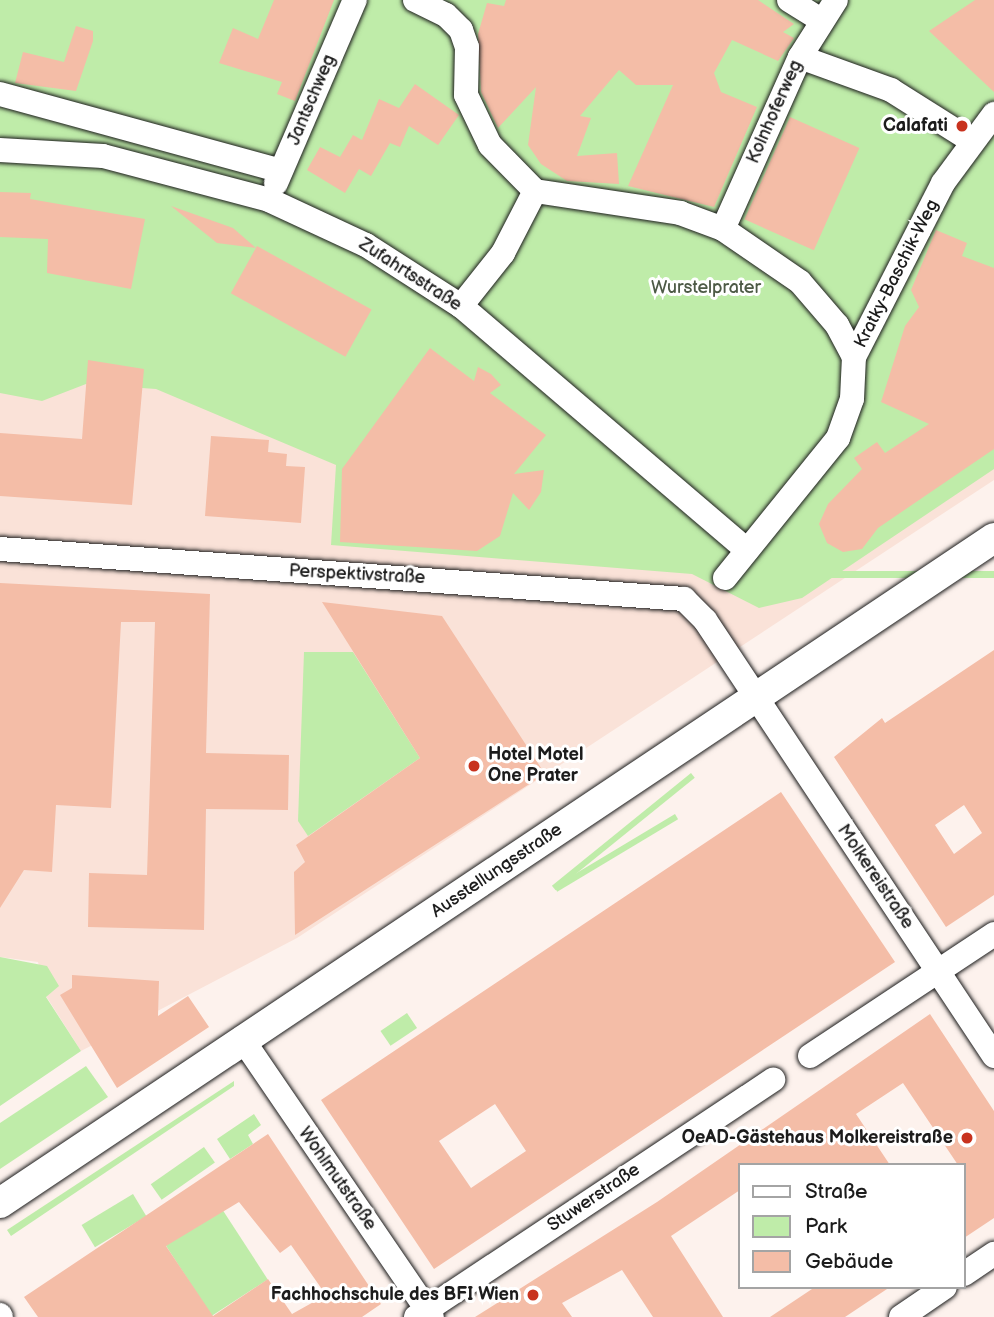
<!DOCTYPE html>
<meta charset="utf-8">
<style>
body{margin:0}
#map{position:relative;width:994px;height:1317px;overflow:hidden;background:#fdf2ed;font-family:"Balsamiq Sans",sans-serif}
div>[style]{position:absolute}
.built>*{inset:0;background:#fae2d8}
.green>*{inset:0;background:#bfeca9;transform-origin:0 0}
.building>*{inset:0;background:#f4bda7;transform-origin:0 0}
.roads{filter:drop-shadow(0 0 2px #1c1c1c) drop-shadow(0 0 2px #1c1c1c)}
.minor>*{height:24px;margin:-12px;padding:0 12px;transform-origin:12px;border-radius:12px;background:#fff}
.major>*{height:30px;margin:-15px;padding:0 15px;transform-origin:15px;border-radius:15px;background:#fff}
.dots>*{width:19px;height:19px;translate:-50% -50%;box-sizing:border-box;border:4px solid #fff;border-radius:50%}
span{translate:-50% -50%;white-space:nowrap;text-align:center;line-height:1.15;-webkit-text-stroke:6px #fff;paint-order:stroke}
.street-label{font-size:18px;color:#1c1c1c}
.poi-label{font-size:18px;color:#1c1c1c;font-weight:700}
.right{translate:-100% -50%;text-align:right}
.left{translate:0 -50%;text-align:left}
.park-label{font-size:18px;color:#4d5a46}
.legend{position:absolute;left:738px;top:1163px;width:228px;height:126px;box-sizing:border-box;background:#fff;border:2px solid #a4a4a4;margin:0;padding:9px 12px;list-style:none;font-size:21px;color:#1c1c1c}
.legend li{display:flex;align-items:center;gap:14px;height:35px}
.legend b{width:35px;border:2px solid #a4a4a4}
</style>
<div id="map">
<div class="built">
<i style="clip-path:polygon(0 0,994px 0,994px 480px,297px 938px,81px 1051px,46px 996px,38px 962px,0 957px)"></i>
</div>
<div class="green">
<i style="clip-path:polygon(0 0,994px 0,994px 469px,802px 598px,759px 608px,692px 574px,331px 545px,336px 465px,156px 389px,86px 384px,42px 401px,0 393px)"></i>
<i style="left:994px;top:571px;width:7px;height:164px;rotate:90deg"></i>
<i style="clip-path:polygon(304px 652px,353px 652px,420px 758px,308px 836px,298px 821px)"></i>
<i style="left:691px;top:773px;width:6px;height:179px;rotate:51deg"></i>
<i style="left:675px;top:814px;width:6px;height:141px;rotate:59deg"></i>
<i style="clip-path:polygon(0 957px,47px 966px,59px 986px,46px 997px,81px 1051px,0 1106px)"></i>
<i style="left:407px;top:1013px;width:18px;height:32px;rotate:56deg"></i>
<i style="clip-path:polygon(86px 1066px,108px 1097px,0 1169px,0 1123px)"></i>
<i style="clip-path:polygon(234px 1081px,234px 1086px,11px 1236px,7px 1230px)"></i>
<i style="clip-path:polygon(254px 1114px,261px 1125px,248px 1135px,253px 1144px,230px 1159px,217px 1139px)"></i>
<i style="left:204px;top:1147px;width:19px;height:65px;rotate:55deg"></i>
<i style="left:133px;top:1194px;width:26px;height:60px;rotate:59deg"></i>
<i style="left:222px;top:1209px;width:84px;height:67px;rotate:57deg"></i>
</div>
<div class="building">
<i style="clip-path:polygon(274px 0,334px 0,295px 101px,277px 94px,282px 82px,219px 63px,233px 28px,258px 39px)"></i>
<i style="clip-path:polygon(506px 0,758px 0,794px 24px,783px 32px,794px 38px,778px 61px,732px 40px,714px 73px,721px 92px,757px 107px,714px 207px,628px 186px,673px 85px,636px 85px,619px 70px,580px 116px,591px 118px,577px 156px,617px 153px,619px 184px,567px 181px,541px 164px,528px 145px,536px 87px,498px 128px,481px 92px,478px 34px,487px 3px,504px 6px)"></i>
<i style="clip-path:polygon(975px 0,994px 0,994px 92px,929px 31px)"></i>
<i style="clip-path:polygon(76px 26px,93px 31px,93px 41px,76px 91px,15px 83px,23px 52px,64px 62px)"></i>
<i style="clip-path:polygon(415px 84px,459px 115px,438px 145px,409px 126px,400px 147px,390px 143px,371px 176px,359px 169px,345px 193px,307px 170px,320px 147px,340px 157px,353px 135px,362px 140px,379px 99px,399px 108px)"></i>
<i style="left:790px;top:117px;width:76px;height:112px;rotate:24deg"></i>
<i style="clip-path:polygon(0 192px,31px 193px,30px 199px,145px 219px,131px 289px,47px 273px,48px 239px,0 237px)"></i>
<i style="clip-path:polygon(171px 206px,233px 228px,256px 248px,217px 243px)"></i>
<i style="clip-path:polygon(936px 230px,967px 243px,962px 256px,994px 268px,994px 449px,878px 528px,862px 549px,843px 552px,827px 543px,819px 524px,828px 504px,862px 469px,854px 458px,877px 442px,885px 453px,929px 424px,881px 402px,905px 326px,919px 307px,911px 290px)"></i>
<i style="left:257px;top:246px;width:131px;height:54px;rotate:29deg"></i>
<i style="clip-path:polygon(430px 348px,474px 381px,478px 367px,491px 374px,501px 385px,490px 393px,546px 435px,514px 474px,544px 470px,541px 492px,529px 510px,513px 493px,500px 536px,477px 551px,340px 542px,342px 469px)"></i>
<i style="clip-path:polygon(88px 360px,144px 369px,132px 505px,0 496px,0 433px,82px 439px)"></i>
<i style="clip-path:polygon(211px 436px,269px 440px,268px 452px,287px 454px,286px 466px,305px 467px,301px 523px,205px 516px)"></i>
<i style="clip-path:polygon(0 583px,210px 594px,206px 753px,289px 755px,288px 810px,206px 809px,204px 930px,88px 927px,89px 873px,147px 875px,155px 622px,121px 622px,111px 808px,56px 805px,52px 872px,24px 870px,0 908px)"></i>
<i style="clip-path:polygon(322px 602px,442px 616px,545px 774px,295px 935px,294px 872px,305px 862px,296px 845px,420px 758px)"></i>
<i style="clip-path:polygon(evenodd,994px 650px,994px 895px,946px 927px,834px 757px,882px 718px,885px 723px,994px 650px,964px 805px,982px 833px,954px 854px,935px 825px,964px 805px)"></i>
<i style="clip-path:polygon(evenodd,781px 792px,895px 962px,434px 1269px,321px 1100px,781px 792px,495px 1104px,526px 1151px,471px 1188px,439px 1141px,495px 1104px)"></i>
<i style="clip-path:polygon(72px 975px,159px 981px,158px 1016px,188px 996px,209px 1027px,117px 1088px,60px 995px,72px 988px)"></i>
<i style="clip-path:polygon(930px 1014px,994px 1111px,994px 1218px,964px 1238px,964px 1165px,958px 1165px,903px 1083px,856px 1114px,890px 1165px,740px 1165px,740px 1190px,671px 1236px,723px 1317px,653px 1317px,622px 1270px,562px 1303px,572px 1317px,475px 1317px,657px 1202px)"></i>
<i style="clip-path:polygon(evenodd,268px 1134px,381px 1304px,362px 1317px,38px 1317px,24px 1297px,268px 1134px,239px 1202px,280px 1253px,291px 1245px,326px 1295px,292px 1314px,268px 1279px,213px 1316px,166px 1246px,239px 1202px)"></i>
<i style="clip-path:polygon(815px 1287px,890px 1287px,845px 1317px,770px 1317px)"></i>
</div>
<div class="roads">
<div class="minor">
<i style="left:415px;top:0;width:34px;rotate:26deg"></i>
<i style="left:446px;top:15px;width:21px;rotate:45deg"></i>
<i style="left:461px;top:30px;width:18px;rotate:71deg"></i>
<i style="left:467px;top:47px;width:48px;rotate:91.2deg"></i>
<i style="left:466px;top:95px;width:55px;rotate:64.4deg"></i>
<i style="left:490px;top:145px;width:64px;rotate:45.6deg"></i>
<i style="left:535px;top:191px;width:147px;rotate:8.6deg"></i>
<i style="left:680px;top:213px;width:46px;rotate:20.4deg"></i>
<i style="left:723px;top:229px;width:93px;rotate:34.5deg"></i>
<i style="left:800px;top:282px;width:57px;rotate:49.3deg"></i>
<i style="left:837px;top:325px;width:36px;rotate:62deg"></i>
<i style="left:789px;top:0;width:36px;rotate:32deg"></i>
<i style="left:800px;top:57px;width:97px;rotate:19.9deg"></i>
<i style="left:891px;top:90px;width:96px;rotate:32.2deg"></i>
<i style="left:0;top:94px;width:291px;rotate:15.3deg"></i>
<i style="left:0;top:150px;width:103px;rotate:3.3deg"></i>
<i style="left:103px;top:156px;width:172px;rotate:14.8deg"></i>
<i style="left:269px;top:200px;width:107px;rotate:24.9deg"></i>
<i style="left:366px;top:245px;width:113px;rotate:32.7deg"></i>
<i style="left:461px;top:306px;width:376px;rotate:40.5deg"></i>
<i style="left:276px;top:183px;width:199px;rotate:-66.7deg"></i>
<i style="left:723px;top:229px;width:188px;rotate:-65.9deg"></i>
<i style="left:800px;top:57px;width:67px;rotate:-57.7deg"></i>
<i style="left:461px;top:306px;width:68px;rotate:-51.6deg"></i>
<i style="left:503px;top:253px;width:70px;rotate:-62.7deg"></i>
<i style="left:0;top:549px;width:686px;rotate:4.18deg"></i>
<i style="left:684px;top:599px;width:30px;rotate:45deg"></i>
<i style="left:705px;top:620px;width:523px;rotate:56.46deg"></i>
<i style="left:725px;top:578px;width:180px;rotate:-51.1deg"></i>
<i style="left:838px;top:438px;width:41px;rotate:-70.3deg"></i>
<i style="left:852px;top:399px;width:42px;rotate:-87.3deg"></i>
<i style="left:854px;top:357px;width:195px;rotate:-62.9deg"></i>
<i style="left:943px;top:183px;width:86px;rotate:-53.5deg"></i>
<i style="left:243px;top:1040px;width:335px;rotate:55.7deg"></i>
<i style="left:810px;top:1056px;width:221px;rotate:-33.5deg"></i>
<i style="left:964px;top:1274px;width:36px;rotate:-34deg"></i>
<i style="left:0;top:1315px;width:2px;rotate:63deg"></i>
<i style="left:416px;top:1317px;width:429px;rotate:-33.6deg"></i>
<i style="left:901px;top:1317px;width:53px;rotate:-34.3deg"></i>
</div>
<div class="major">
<i style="left:0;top:1203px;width:1196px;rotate:-33.78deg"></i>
</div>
</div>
<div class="dots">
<i style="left:962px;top:126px;background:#c8321e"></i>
<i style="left:474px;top:766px;background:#c8321e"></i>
<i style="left:967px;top:1138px;background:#c8321e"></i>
<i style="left:533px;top:1295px;background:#c8321e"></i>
</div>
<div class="street-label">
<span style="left:312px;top:100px;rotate:-67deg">Jantschweg</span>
<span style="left:775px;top:112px;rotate:-66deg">Kolnhoferweg</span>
<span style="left:897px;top:274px;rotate:-63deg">Kratky-Baschik-Weg</span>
<span style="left:410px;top:275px;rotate:33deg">Zufahrtsstraße</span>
<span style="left:357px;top:575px;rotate:3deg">Perspektivstraße</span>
<span style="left:497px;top:871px;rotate:-34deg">Ausstellungsstraße</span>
<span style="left:875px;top:877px;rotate:56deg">Molkereistraße</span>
<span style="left:337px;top:1179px;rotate:55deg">Wohlmutstraße</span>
<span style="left:594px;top:1198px;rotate:-34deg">Stuwerstraße</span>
</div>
<div class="poi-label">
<span class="right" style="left:948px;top:126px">Calafati</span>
<span class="left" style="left:488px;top:766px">Hotel Motel<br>One Prater</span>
<span class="right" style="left:953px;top:1138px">OeAD-Gästehaus Molkereistraße</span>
<span class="right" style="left:519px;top:1295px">Fachhochschule des BFI Wien</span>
</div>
<div class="park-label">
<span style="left:706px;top:288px">Wurstelprater</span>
</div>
<ul class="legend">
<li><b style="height:9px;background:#fff"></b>Straße</li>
<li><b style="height:19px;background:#bfeca9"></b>Park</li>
<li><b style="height:19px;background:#f4bda7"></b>Gebäude</li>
</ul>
</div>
